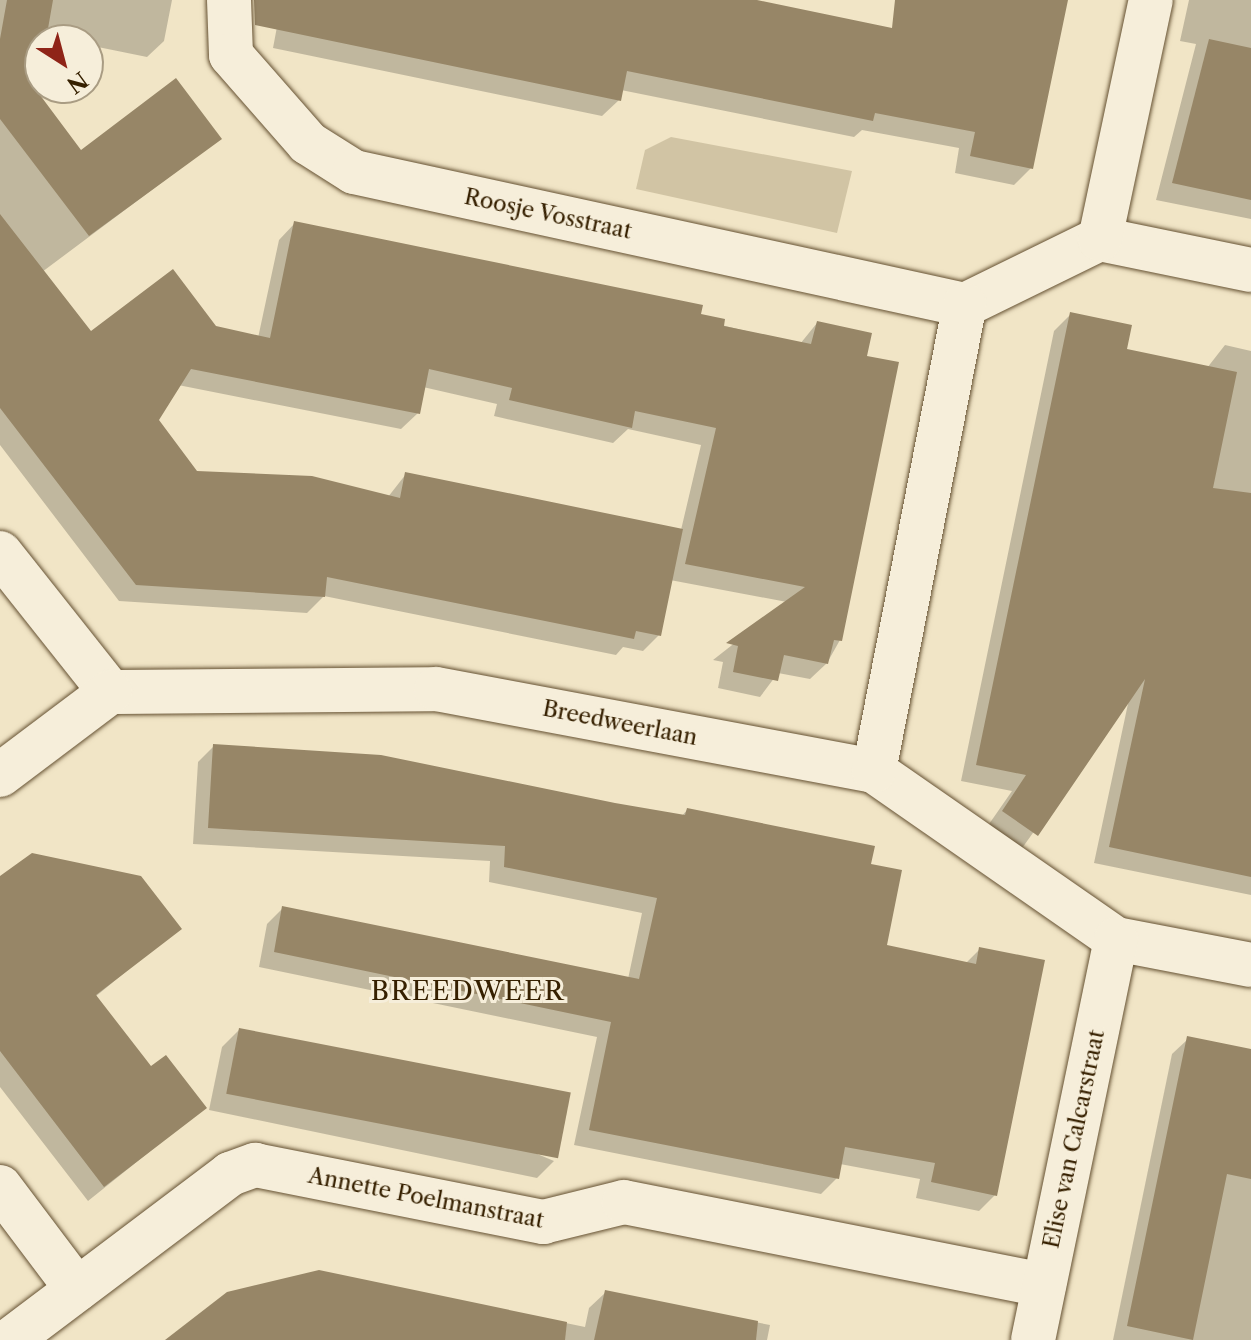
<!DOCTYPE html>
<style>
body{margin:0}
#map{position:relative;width:1251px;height:1340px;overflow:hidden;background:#f1e5c6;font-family:"Libre Caslon Text",serif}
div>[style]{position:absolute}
.green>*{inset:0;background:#d1c4a4}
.shadow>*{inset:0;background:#0003}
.building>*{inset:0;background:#978667;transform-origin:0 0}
.roads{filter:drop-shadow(0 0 2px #655132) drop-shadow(0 0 2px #655132)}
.minor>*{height:44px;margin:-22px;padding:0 22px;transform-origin:22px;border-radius:22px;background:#f6eeda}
span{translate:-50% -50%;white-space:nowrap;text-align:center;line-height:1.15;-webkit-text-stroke:6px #f6eeda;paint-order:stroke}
.street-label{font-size:22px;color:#362000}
.quarter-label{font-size:26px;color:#362000;letter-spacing:2px}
.north{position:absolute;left:24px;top:24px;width:80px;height:80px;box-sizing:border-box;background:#f6eeda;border:2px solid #a99c83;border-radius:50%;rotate:144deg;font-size:22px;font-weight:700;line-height:32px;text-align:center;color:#362000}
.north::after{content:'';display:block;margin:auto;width:28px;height:36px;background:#8f2418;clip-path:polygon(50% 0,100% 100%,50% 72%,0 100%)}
</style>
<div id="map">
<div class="green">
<i style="clip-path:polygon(671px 137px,852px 171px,837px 233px,636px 189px,645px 150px)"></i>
</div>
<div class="shadow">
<i style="clip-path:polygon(evenodd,0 0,172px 0,164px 41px,147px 57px,88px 45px,88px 40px,45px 36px,35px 91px,81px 152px,220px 139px,42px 272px,90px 334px,215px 328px,258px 338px,279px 240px,295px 223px,800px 344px,817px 323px,865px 357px,840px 640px,827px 663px,810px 679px,778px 673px,760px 697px,718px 688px,723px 662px,713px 660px,787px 602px,670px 580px,659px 635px,643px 651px,623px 647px,616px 655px,324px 596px,307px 613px,119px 601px,0 445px,0 0,178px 385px,401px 429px,418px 413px,423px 387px,497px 404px,494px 416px,613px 443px,628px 429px,701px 445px,681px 530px,406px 474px,388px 497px,196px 473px,157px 420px,178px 385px)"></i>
<i style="clip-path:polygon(282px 0,750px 0,947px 56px,959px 0,1065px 0,1031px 168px,1014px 185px,955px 173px,959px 148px,862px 130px,854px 137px,621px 90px,619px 100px,602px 116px,273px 48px)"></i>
<i style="clip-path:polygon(1189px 0,1251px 0,1251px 219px,1156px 200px,1196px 44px,1180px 41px)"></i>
<i style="clip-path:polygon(1071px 314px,1125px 351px,1207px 368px,1225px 345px,1251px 351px,1251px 895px,1094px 863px,1129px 699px,1020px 851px,987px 827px,1012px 791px,961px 781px,1054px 331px)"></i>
<i style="clip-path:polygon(214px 746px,681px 817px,687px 810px,869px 866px,885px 946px,965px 964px,980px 949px,995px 1195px,979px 1211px,916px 1198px,920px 1179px,840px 1164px,837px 1178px,821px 1194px,574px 1145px,597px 1037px,259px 967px,267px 924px,283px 908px,628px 979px,642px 913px,489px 882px,490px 861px,193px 844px,198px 762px)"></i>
<i style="clip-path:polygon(0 879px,179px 928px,95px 997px,151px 1069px,204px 1108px,88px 1201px,0 1087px)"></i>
<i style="clip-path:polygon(239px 1030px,554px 1161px,537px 1178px,209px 1110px,222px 1047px)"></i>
<i style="clip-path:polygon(1188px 1039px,1251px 1052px,1251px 1340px,1113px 1340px,1172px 1054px)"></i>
<i style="clip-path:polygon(319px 1272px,585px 1327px,589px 1308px,606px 1292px,770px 1325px,767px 1340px,167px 1340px)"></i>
</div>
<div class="building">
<i style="clip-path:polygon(7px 0,53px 0,46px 40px,40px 40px,40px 95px,81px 150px,176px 78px,222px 139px,89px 236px,0 119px,0 39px)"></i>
<i style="clip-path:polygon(254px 0,757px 0,892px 28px,895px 0,1068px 0,1033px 169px,970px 156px,975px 132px,875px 113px,873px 121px,627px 71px,621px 101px,255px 25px)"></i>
<i style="clip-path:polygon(1209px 39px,1251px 48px,1251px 200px,1172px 183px)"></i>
<i style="clip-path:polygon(0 214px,91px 331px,173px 269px,216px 326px,270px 338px,294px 221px,703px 305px,701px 314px,725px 319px,724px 326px,811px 344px,817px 321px,872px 333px,867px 356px,899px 362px,842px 641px,834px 640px,828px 664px,784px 655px,778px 681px,733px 672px,738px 646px,726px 643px,805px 587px,685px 564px,716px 428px,635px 411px,632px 428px,509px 400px,512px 388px,429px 369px,420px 414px,191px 369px,159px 420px,197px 471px,312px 476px,400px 498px,405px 472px,683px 529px,661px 636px,636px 631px,634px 639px,327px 577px,325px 597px,136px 585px,0 408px)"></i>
<i style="clip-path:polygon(1070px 312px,1132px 325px,1127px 349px,1237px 372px,1213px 488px,1251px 493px,1251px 877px,1109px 847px,1145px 679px,1038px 836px,1002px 811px,1026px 775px,976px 765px)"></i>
<i style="clip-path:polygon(213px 744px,381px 755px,615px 803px,685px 815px,687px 808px,875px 846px,871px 864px,902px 870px,887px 945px,976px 964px,979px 947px,1045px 960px,997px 1196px,931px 1182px,935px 1163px,845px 1147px,839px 1179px,589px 1130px,611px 1022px,274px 952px,282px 906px,639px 979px,657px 898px,504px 867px,505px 846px,208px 828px)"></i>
<i style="clip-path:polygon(32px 853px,141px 876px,182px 929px,96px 995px,151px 1066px,166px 1055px,207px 1108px,104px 1187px,0 1051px,0 876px)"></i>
<i style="left:239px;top:1028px;width:338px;height:67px;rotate:11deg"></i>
<i style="clip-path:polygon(1187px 1036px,1251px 1049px,1251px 1179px,1227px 1174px,1193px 1340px,1127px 1326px)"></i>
<i style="clip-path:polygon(319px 1270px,567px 1322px,565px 1340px,165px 1340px,227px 1292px)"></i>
<i style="clip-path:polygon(605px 1290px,758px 1321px,756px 1340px,594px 1340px)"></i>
</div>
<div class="roads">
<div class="minor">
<i style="left:229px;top:0;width:55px;rotate:87.9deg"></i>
<i style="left:231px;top:55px;width:117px;rotate:48.8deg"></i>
<i style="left:308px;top:143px;width:54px;rotate:32.2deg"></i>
<i style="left:354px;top:172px;width:625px;rotate:12.28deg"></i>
<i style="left:965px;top:305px;width:150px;rotate:-26.1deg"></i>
<i style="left:1100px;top:239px;width:154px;rotate:11.6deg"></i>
<i style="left:1100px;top:239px;width:244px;rotate:-78deg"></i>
<i style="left:0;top:553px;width:177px;rotate:51.6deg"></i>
<i style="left:110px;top:692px;width:326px;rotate:-0.5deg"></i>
<i style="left:436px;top:689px;width:446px;rotate:10.6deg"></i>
<i style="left:874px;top:771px;width:295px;rotate:34.8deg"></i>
<i style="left:1116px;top:939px;width:137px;rotate:10.9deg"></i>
<i style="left:874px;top:771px;width:475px;rotate:-79deg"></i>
<i style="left:0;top:775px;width:138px;rotate:-37deg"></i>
<i style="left:0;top:1187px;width:128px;rotate:53deg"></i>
<i style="left:10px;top:1340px;width:276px;rotate:-37deg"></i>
<i style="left:230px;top:1174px;width:27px;rotate:-20deg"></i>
<i style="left:255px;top:1165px;width:294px;rotate:11.2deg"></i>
<i style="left:543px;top:1222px;width:83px;rotate:-13.9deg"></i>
<i style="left:624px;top:1202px;width:428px;rotate:11.2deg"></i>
<i style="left:1033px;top:1340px;width:409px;rotate:-78.3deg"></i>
</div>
</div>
<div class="street-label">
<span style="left:548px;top:214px;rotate:12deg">Roosje Vosstraat</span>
<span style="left:620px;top:723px;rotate:11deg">Breedweerlaan</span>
<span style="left:1074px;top:1139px;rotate:-78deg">Elise van Calcarstraat</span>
<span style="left:426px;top:1198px;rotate:11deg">Annette Poelmanstraat</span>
</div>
<div class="quarter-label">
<span style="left:468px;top:992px">BREEDWEER</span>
</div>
<div class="north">N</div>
</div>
